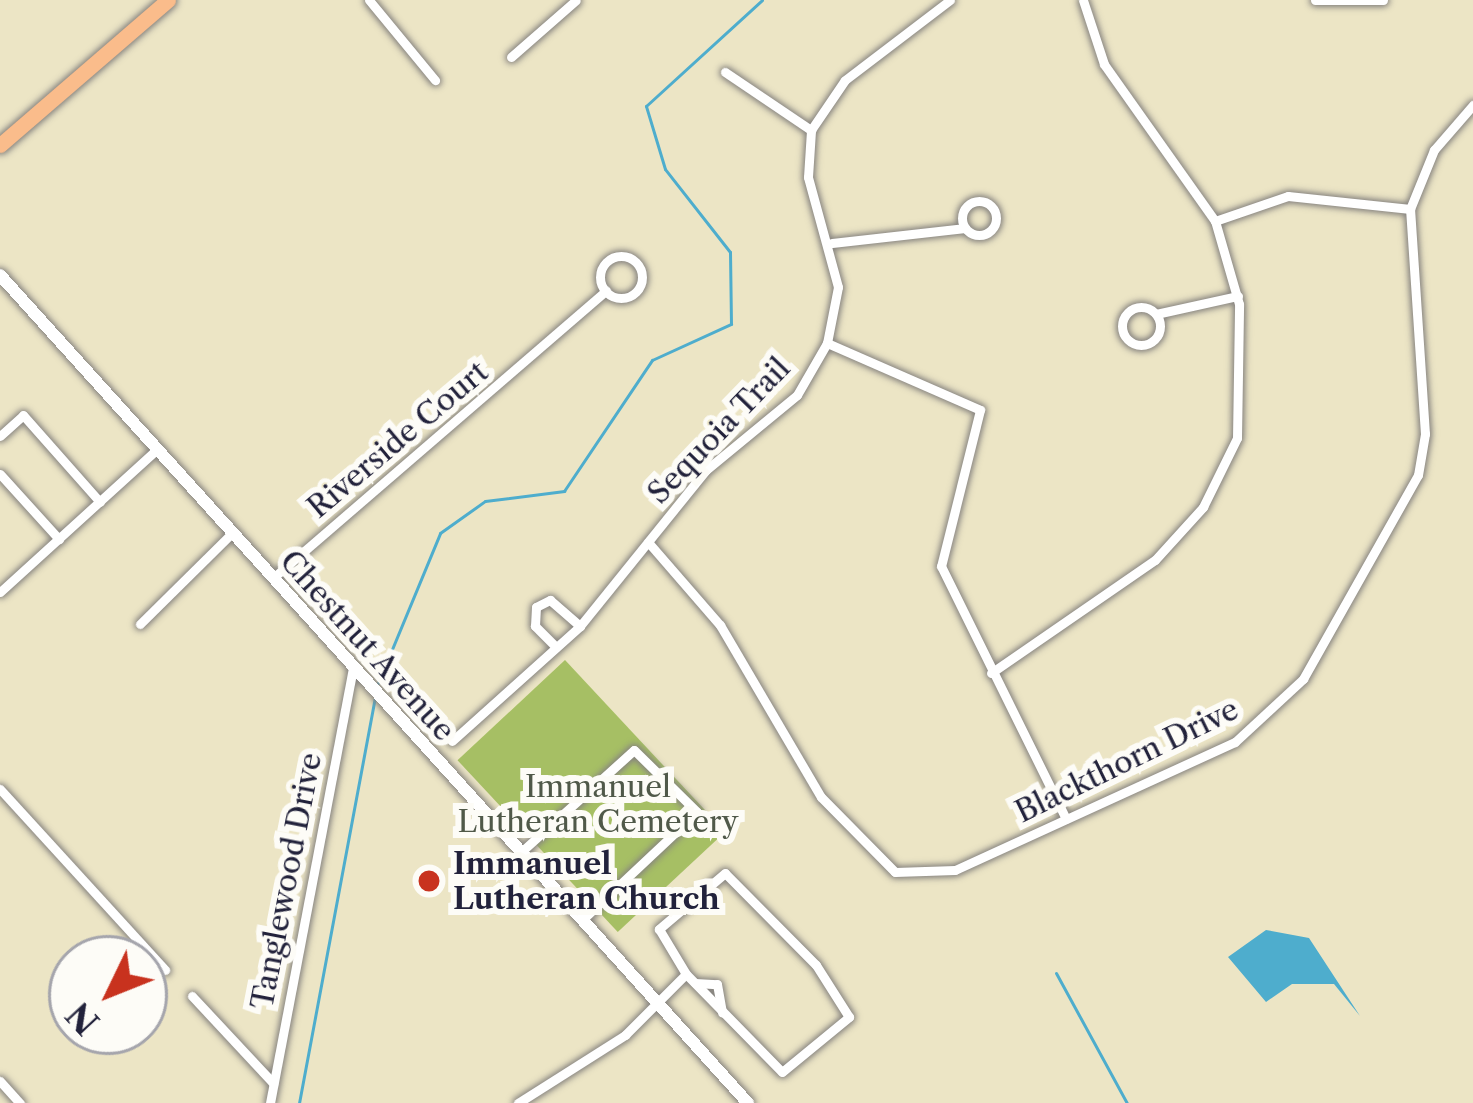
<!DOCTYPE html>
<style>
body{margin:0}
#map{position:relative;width:1473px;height:1103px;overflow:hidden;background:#ece5c5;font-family:"Libre Caslon Text",serif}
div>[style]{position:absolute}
.green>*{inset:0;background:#a6bf64;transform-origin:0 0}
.water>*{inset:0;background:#4eadcd}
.stream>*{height:3px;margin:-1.5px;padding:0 1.5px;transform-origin:1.5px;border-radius:1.5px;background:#4eadcd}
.roads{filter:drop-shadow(0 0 3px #878480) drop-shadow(0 0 3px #878480)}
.minor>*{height:9px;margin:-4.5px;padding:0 4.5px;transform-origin:4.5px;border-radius:4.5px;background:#fff}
.minor>.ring{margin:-4.5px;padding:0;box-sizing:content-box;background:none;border:9px solid #fff;border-radius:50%}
.tertiary>*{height:12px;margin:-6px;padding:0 6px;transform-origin:6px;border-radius:6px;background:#fff}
.primary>*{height:15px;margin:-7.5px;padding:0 7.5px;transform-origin:7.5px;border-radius:7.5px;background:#fabc8b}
.dots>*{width:33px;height:33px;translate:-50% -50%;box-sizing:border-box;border:6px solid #fdfcf7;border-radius:50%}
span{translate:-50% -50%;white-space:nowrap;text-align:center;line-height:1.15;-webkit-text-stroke:12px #fdfcf7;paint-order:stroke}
.street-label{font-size:30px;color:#22223b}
.park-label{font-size:30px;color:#505949}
.poi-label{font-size:30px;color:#22223b;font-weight:700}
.left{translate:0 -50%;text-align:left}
.north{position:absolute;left:48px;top:935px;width:120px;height:120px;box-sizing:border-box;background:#fdfcf7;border:3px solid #a5a5ac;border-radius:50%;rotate:227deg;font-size:33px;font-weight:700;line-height:48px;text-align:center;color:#22223b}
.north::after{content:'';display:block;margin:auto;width:42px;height:54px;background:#c8321e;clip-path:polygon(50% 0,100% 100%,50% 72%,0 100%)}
</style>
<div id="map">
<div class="green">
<i style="left:565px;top:660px;width:235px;height:147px;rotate:47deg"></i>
</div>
<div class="water">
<i style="clip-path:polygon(1266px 930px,1309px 938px,1360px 1016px,1334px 984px,1292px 984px,1266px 1002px,1228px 957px)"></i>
</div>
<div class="stream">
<i style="left:378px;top:683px;width:162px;rotate:-67.5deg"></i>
<i style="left:440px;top:533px;width:55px;rotate:-35.4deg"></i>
<i style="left:485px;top:501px;width:80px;rotate:-7.2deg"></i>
<i style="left:564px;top:491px;width:158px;rotate:-56.1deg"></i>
<i style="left:652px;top:360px;width:87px;rotate:-24.5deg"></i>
<i style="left:731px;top:324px;width:72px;rotate:-90.8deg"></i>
<i style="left:730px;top:252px;width:105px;rotate:-128.1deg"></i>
<i style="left:665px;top:169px;width:66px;rotate:-106.8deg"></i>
<i style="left:646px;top:106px;width:157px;rotate:-42.4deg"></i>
<i style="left:1056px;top:973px;width:148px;rotate:61.4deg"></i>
<i style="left:299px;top:1103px;width:412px;rotate:-79.4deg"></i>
</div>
<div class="roads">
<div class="minor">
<i style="left:369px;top:0;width:104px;rotate:50.5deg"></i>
<i style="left:1315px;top:0;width:68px"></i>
<i style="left:511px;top:57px;width:86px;rotate:-41.2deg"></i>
<i style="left:725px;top:72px;width:104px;rotate:34deg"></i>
<i class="ring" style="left:962px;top:201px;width:25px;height:25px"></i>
<i style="left:1215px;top:221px;width:77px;rotate:-18.9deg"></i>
<i style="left:1288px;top:196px;width:123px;rotate:6.1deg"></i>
<i style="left:832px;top:243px;width:134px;rotate:-6.4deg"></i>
<i class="ring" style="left:600px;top:256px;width:33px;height:33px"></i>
<i class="ring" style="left:1122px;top:307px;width:29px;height:29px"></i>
<i style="left:1156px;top:314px;width:84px;rotate:-12.4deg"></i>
<i style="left:827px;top:343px;width:167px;rotate:23.6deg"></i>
<i style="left:980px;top:410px;width:161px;rotate:104deg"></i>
<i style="left:941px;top:566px;width:282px;rotate:63.7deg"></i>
<i style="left:0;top:436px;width:31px;rotate:-42deg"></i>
<i style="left:23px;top:415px;width:116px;rotate:48.5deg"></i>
<i style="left:0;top:474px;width:88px;rotate:47.8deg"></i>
<i style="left:648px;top:542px;width:110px;rotate:49.1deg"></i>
<i style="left:720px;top:625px;width:199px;rotate:59.6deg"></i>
<i style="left:821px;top:797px;width:105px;rotate:45.4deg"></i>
<i style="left:895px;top:872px;width:60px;rotate:-1.9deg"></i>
<i style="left:955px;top:870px;width:308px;rotate:-24.6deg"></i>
<i style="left:1235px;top:742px;width:93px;rotate:-42.8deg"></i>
<i style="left:1303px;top:679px;width:234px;rotate:-60.6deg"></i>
<i style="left:1418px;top:475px;width:42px;rotate:-80.3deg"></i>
<i style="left:1425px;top:434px;width:225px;rotate:-93.8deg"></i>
<i style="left:1410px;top:209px;width:64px;rotate:-67.9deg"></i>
<i style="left:1434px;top:150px;width:60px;rotate:-49.1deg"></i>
<i style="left:273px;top:578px;width:440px;rotate:-40.8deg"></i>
<i style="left:0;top:592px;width:212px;rotate:-42.3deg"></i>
<i style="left:140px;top:624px;width:129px;rotate:-44.7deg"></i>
<i style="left:556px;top:647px;width:30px;rotate:-135deg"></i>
<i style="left:535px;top:626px;width:19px;rotate:-87deg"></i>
<i style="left:536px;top:607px;width:16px;rotate:-27deg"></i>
<i style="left:550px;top:600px;width:40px;rotate:41deg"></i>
<i style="left:991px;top:673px;width:199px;rotate:-34.6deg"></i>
<i style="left:1155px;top:560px;width:72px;rotate:-47.8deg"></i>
<i style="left:1203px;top:507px;width:77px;rotate:-63.8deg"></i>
<i style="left:1237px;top:438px;width:134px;rotate:-89.1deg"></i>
<i style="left:1239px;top:304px;width:86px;rotate:-106.1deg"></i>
<i style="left:1215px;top:221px;width:192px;rotate:-125.3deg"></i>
<i style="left:1104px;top:64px;width:67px;rotate:-108.2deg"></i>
<i style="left:452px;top:741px;width:172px;rotate:-41.9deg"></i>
<i style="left:580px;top:626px;width:201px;rotate:-51.1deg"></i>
<i style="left:706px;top:470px;width:118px;rotate:-39.5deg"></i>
<i style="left:797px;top:395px;width:60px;rotate:-60deg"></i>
<i style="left:827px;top:343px;width:57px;rotate:-78.9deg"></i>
<i style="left:838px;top:287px;width:114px;rotate:-105.3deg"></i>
<i style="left:808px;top:177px;width:47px;rotate:-86.3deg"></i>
<i style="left:811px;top:130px;width:60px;rotate:-55.8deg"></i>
<i style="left:845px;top:80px;width:132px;rotate:-37.3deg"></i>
<i style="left:0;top:789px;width:245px;rotate:47.6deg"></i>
<i style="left:521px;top:852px;width:152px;rotate:-42.1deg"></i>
<i style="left:634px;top:750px;width:88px;rotate:44.5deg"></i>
<i style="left:697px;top:812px;width:158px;rotate:136.8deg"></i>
<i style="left:695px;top:983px;width:22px;rotate:3deg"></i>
<i style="left:717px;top:984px;width:29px;rotate:80deg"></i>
<i style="left:192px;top:996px;width:119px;rotate:47deg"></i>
<i style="left:0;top:1081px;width:30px;rotate:48deg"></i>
<i style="left:270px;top:1103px;width:443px;rotate:-79.2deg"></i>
<i style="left:518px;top:1103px;width:127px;rotate:-32.4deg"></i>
<i style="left:625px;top:1035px;width:86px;rotate:-45deg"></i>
<i style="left:686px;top:974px;width:137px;rotate:45.6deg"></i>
<i style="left:782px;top:1072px;width:87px;rotate:-39.4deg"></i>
<i style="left:849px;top:1017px;width:62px;rotate:-122.4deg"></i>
<i style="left:816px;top:965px;width:129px;rotate:-134.7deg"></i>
<i style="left:725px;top:873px;width:87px;rotate:139.7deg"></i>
<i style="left:659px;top:929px;width:52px;rotate:59deg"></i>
</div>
<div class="tertiary">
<i style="left:0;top:275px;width:1116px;rotate:47.91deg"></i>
</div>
<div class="primary">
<i style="left:0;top:145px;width:222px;rotate:-40.8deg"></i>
</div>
</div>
<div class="dots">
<i style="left:429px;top:881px;background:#c8321e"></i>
</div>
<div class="street-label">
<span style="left:719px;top:431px;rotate:-46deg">Sequoia Trail</span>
<span style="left:398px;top:440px;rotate:-40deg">Riverside Court</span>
<span style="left:367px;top:646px;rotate:48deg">Chestnut Avenue</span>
<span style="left:1127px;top:761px;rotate:-26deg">Blackthorn Drive</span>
<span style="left:287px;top:881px;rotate:-79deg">Tanglewood Drive</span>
</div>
<div class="park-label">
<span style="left:598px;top:804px">Immanuel<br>Lutheran Cemetery</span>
</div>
<div class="poi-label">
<span class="left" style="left:453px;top:881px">Immanuel<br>Lutheran Church</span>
</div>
<div class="north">N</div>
</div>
